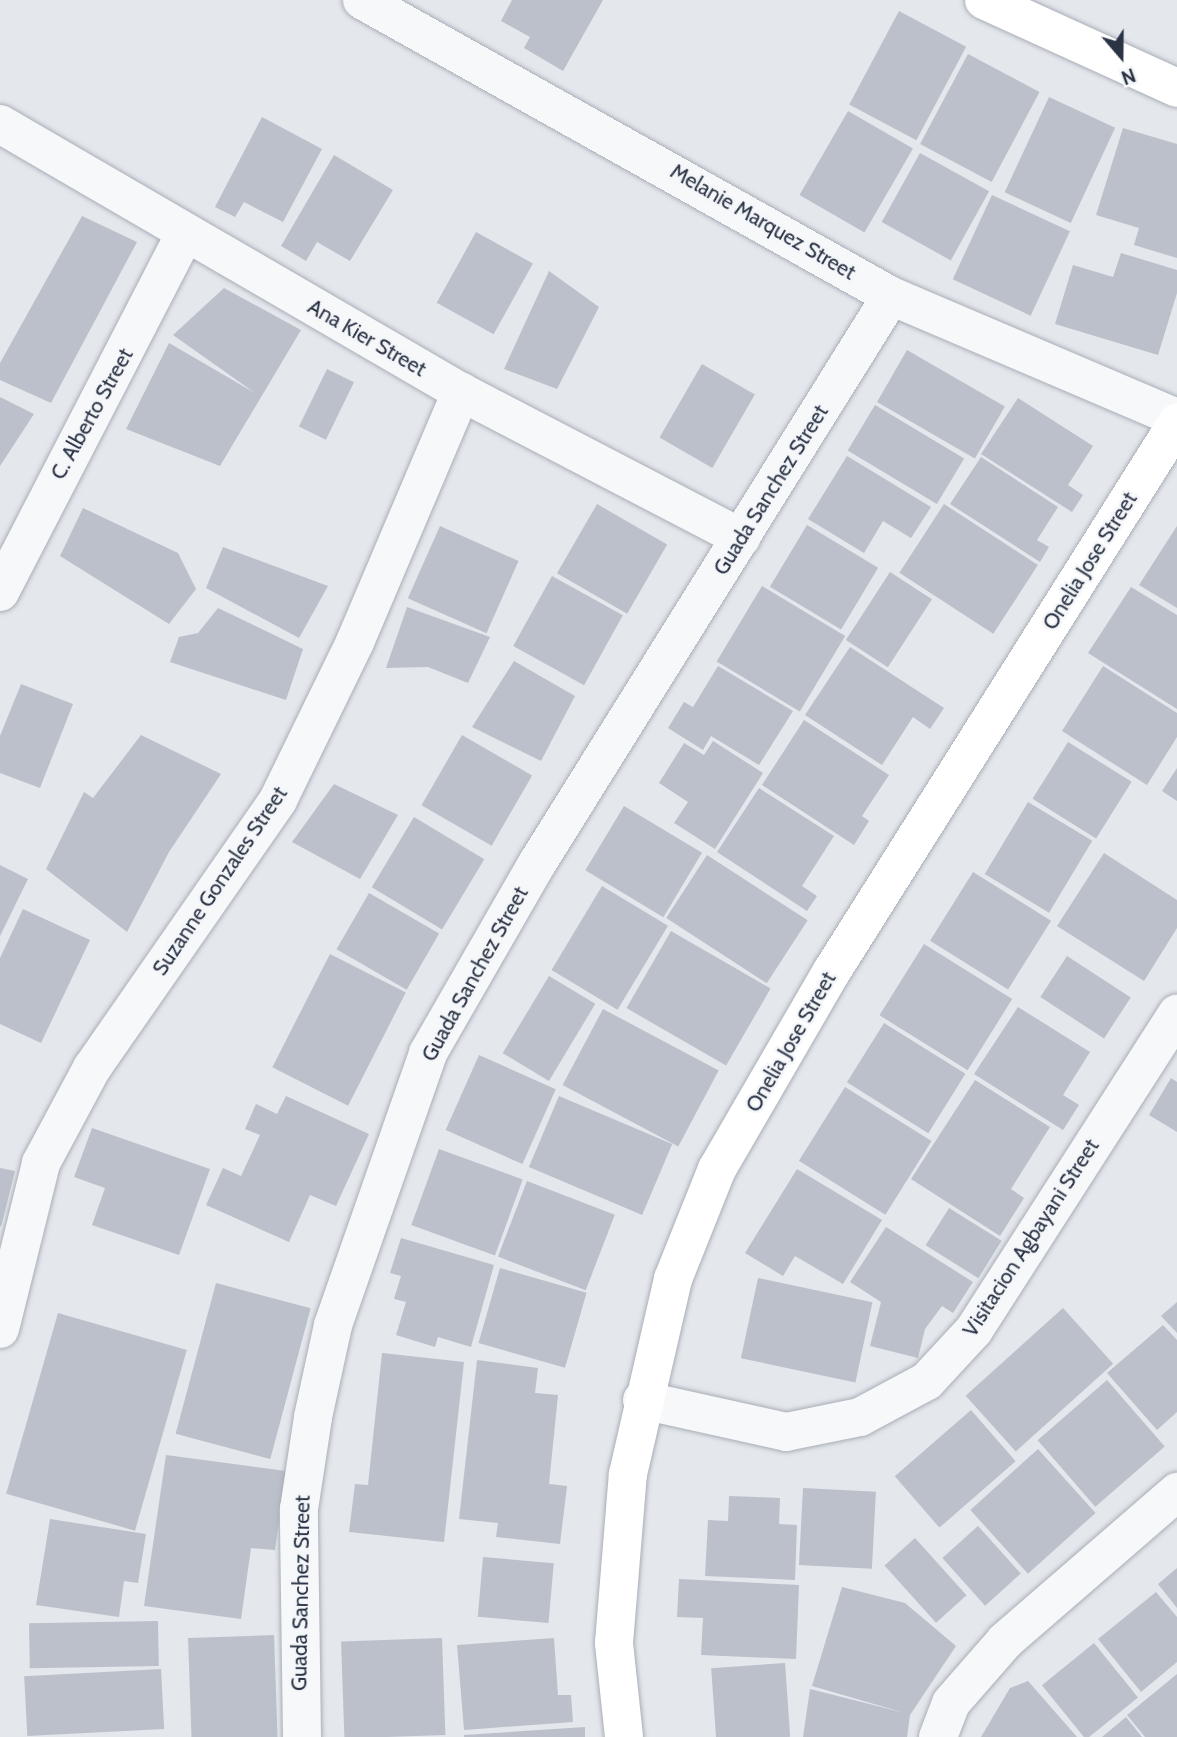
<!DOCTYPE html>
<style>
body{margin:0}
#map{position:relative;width:1177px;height:1737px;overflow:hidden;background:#e4e7ec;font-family:Cabin,sans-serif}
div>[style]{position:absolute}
.building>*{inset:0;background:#bbc0ca;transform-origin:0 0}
.roads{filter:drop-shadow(0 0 2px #a9aeb7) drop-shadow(0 0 2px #a9aeb7)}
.street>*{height:38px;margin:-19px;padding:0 19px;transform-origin:19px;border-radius:19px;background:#f7f8fa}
.secondary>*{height:38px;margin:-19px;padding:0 19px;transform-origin:19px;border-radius:19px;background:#fff}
span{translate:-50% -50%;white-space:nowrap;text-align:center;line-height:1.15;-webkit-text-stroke:5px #f4f6f9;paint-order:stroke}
.street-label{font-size:21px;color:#2b3445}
.north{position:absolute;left:1086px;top:21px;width:70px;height:70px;-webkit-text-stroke:5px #f4f6f9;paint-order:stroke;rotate:160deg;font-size:19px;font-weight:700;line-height:28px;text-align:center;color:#2b3445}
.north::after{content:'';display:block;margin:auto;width:24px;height:32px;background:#2b3445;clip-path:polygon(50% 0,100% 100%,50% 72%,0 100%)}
</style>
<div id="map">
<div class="building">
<i style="clip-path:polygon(512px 0,603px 0,563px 71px,524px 48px,530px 37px,501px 21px)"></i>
<i style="left:899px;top:11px;width:76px;height:106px;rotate:28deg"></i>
<i style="left:968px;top:54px;width:81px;height:102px;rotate:28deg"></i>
<i style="left:1049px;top:97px;width:73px;height:105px;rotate:25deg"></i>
<i style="left:848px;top:111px;width:75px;height:97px;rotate:30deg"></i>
<i style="clip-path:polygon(262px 117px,322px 149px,283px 222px,244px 202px,235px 217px,215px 207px)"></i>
<i style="clip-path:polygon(1123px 128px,1177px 144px,1177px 258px,1134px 245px,1139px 228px,1096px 215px)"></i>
<i style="left:920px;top:153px;width:79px;height:79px;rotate:29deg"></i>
<i style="clip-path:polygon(334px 155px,393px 190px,350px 261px,317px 242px,306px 261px,281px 246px)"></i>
<i style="left:992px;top:195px;width:86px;height:93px;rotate:25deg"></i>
<i style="clip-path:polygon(82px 216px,137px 242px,51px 403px,0 380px,0 363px)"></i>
<i style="left:476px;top:232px;width:65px;height:81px;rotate:29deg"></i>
<i style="clip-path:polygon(1121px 253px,1177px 270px,1177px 293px,1158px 355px,1055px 324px,1073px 265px,1113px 277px)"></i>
<i style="clip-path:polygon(549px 271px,599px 307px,557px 389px,504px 369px)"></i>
<i style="clip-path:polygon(224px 288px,301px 330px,220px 466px,126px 429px,169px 343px,255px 393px,173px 335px)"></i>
<i style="left:907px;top:350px;width:113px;height:60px;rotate:30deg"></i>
<i style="left:702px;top:364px;width:61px;height:85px;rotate:30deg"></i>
<i style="left:327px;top:369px;width:30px;height:64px;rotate:26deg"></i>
<i style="clip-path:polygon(0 397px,34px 414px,0 466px)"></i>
<i style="clip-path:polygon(1018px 398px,1093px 446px,1068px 485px,1083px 495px,1072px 512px,981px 454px)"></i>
<i style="left:875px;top:405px;width:104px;height:53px;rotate:31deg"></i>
<i style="clip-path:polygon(847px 456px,931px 507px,911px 538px,883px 521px,864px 553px,808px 519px)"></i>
<i style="clip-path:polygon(981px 457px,1058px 507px,1037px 540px,1049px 547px,1040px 562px,950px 504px)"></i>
<i style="left:597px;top:504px;width:81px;height:80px;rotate:30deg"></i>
<i style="left:944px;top:504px;width:112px;height:82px;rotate:33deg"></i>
<i style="clip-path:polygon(83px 508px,178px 553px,196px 589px,169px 624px,60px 556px)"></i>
<i style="left:807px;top:525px;width:83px;height:72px;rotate:31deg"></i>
<i style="left:440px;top:526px;width:86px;height:79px;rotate:24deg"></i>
<i style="clip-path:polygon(1177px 526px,1177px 608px,1139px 585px)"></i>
<i style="clip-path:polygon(223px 547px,328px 586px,299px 638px,206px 588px)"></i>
<i style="left:890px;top:572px;width:50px;height:81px;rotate:33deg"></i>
<i style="left:552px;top:576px;width:81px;height:80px;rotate:29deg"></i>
<i style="left:762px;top:586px;width:97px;height:88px;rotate:31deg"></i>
<i style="clip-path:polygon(1131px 587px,1177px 615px,1177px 709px,1088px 653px)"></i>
<i style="clip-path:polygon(407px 607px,490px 637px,468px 683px,428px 667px,386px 668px)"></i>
<i style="clip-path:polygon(218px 608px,303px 649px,286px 700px,170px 662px,179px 637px,198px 633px)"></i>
<i style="clip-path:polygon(850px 647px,944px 708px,930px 729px,913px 717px,882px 765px,805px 715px)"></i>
<i style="clip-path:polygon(514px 661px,575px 696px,541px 761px,472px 727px)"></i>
<i style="clip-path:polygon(718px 666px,793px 711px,759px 765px,711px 736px,703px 750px,668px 728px,684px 702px,693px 707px)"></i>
<i style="clip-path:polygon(1103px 666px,1177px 713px,1177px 737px,1147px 785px,1062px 731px)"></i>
<i style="clip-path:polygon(21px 684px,73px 704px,40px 788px,0 773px,0 736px)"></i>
<i style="clip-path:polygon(804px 720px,889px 775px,862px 816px,869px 821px,854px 845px,762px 785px)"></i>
<i style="clip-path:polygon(141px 735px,221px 774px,169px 852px,127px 932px,46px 869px,84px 792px,93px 798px)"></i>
<i style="left:462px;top:735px;width:81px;height:81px;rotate:30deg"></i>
<i style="clip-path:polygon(713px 741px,763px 773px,715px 849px,674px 823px,688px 802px,659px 783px,684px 743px,704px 755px)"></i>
<i style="left:1068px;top:742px;width:75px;height:67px;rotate:32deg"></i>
<i style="clip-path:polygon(1177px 768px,1177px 801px,1162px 791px)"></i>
<i style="clip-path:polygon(334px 784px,398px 815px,360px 879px,292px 842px)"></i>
<i style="clip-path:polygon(759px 788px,834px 836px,802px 886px,817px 896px,807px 911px,717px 852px)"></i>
<i style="left:1028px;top:802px;width:75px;height:84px;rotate:31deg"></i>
<i style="left:624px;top:806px;width:91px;height:75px;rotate:31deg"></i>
<i style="left:414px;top:817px;width:82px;height:82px;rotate:31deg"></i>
<i style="clip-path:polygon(1104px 853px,1177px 900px,1177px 928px,1144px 981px,1057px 926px)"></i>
<i style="left:707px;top:855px;width:120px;height:75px;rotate:33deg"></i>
<i style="clip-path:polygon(0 865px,28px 879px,0 936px)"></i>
<i style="left:973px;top:872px;width:92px;height:81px;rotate:32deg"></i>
<i style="left:602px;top:886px;width:77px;height:98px;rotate:31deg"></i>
<i style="left:369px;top:893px;width:81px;height:65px;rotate:30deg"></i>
<i style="clip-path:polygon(23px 909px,90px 940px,41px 1043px,0 1024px,0 958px)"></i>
<i style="left:671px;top:931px;width:115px;height:89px;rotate:30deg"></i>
<i style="left:924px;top:944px;width:104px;height:84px;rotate:32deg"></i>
<i style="left:330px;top:954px;width:85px;height:127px;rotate:27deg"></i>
<i style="left:1067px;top:956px;width:76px;height:49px;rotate:33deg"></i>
<i style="left:549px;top:976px;width:54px;height:90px;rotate:31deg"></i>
<i style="clip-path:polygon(1018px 1007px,1090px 1052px,1063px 1095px,1079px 1105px,1063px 1130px,974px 1074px)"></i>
<i style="left:603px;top:1009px;width:131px;height:86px;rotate:28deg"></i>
<i style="left:884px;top:1023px;width:96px;height:70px;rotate:32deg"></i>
<i style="left:479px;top:1055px;width:84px;height:82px;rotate:24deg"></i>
<i style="clip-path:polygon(1171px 1078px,1177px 1082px,1177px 1132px,1149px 1115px)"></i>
<i style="clip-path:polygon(975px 1080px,1050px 1127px,1011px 1189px,1024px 1198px,1000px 1236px,911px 1179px)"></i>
<i style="left:845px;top:1087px;width:102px;height:87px;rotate:32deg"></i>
<i style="clip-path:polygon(286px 1096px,369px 1134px,336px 1206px,310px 1195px,289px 1242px,206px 1205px,223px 1168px,241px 1176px,260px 1135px,245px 1129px,256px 1104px,277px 1114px)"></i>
<i style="left:559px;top:1096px;width:123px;height:77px;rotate:23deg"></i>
<i style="clip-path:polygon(92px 1128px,210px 1169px,179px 1255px,92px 1225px,105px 1188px,74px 1177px)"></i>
<i style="left:439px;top:1149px;width:89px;height:81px;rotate:20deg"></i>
<i style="clip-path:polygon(0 1168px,15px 1171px,1px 1227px,0 1226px)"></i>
<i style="clip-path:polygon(797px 1169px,882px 1220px,843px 1284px,795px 1256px,783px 1276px,745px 1253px)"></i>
<i style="left:527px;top:1181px;width:94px;height:81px;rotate:21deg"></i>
<i style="left:949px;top:1208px;width:62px;height:44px;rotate:32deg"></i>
<i style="clip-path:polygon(886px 1227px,973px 1282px,953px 1313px,942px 1306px,925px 1329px,918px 1358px,870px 1346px,881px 1302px,850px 1282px)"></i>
<i style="clip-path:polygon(401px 1238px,494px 1265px,471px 1347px,438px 1337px,435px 1347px,396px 1335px,406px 1302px,394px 1299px,401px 1276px,390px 1273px)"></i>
<i style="left:500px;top:1268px;width:90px;height:78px;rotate:16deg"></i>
<i style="left:758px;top:1278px;width:117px;height:82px;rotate:12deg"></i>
<i style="left:216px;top:1283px;width:98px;height:156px;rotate:15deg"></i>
<i style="clip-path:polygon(1177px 1302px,1177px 1333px,1161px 1316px)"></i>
<i style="left:1063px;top:1308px;width:75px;height:131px;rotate:48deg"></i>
<i style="left:58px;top:1313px;width:134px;height:188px;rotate:16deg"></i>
<i style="clip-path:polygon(1163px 1325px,1177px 1340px,1177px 1412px,1157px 1430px,1107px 1373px)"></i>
<i style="clip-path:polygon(382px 1353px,464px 1362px,444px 1542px,349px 1532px,355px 1484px,368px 1485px)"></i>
<i style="clip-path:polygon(477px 1360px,538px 1368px,535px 1393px,558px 1395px,549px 1484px,567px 1486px,560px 1544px,496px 1537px,498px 1523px,459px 1519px)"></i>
<i style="left:1107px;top:1380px;width:88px;height:92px;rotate:49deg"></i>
<i style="left:971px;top:1410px;width:68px;height:101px;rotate:49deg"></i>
<i style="left:1038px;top:1449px;width:86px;height:91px;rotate:48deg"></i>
<i style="clip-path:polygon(166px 1455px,286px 1471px,275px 1550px,251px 1548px,241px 1619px,144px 1606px)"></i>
<i style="left:803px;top:1488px;width:73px;height:77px;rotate:3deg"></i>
<i style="clip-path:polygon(729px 1496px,780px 1498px,779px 1524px,797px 1525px,795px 1580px,705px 1576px,708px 1520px,728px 1521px)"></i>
<i style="clip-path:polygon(50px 1519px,146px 1534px,138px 1583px,124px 1581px,119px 1617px,36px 1605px)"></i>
<i style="left:978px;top:1526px;width:64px;height:48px;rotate:48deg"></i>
<i style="left:915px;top:1538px;width:77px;height:41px;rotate:48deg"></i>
<i style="left:483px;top:1557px;width:71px;height:60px;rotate:5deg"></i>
<i style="clip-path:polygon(1177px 1568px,1177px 1608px,1158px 1584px)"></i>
<i style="clip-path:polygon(679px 1579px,799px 1585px,796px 1659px,701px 1655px,703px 1618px,677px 1617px)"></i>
<i style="clip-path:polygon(842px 1587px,905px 1603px,956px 1646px,910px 1715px,907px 1737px,803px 1737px,810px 1689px,905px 1713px,812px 1686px)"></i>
<i style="clip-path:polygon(1156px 1592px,1177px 1617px,1177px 1662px,1141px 1692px,1098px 1639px)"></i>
<i style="left:158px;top:1621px;width:45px;height:129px;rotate:89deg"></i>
<i style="left:274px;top:1635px;width:102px;height:86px;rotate:88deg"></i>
<i style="left:442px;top:1638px;width:97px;height:101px;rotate:88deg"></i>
<i style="clip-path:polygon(554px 1638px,558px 1695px,571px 1695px,573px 1722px,464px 1730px,457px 1645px)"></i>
<i style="left:1094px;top:1643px;width:70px;height:67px;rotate:51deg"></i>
<i style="left:785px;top:1663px;width:74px;height:74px;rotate:86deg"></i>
<i style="left:161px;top:1669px;width:60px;height:137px;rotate:87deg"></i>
<i style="clip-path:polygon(1177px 1674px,1177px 1737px,1145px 1737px,1127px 1715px)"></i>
<i style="clip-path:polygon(1028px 1681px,1077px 1737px,981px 1737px,1010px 1688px)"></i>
<i style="clip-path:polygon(1126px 1717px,1142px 1737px,1102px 1737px)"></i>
<i style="clip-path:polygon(585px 1727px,585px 1737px,464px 1737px,464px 1735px)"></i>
</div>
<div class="roads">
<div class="street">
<i style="left:362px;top:0;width:606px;rotate:29.23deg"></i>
<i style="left:891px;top:296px;width:311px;rotate:23.1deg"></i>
<i style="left:0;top:124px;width:533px;rotate:30.17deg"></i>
<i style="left:461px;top:392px;width:316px;rotate:27.5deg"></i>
<i style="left:0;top:592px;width:402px;rotate:-62.7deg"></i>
<i style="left:0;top:1329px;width:171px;rotate:-76.1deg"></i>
<i style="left:41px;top:1163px;width:108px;rotate:-61.8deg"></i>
<i style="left:92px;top:1068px;width:326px;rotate:-55.2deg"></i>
<i style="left:278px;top:800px;width:176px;rotate:-64deg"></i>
<i style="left:355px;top:642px;width:272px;rotate:-67deg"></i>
<i style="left:642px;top:1400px;width:148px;rotate:12.5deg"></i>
<i style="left:786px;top:1432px;width:76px;rotate:-11.5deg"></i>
<i style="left:860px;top:1417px;width:76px;rotate:-28.2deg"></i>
<i style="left:927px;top:1381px;width:69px;rotate:-47.3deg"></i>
<i style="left:974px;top:1330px;width:376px;rotate:-57.3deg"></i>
<i style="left:302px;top:1737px;width:228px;rotate:-90.8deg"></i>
<i style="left:299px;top:1509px;width:93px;rotate:-81.3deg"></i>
<i style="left:313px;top:1417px;width:94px;rotate:-77.7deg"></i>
<i style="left:333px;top:1325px;width:288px;rotate:-70.7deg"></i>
<i style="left:428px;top:1053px;width:220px;rotate:-60.1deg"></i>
<i style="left:538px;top:862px;width:667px;rotate:-58.05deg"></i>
<i style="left:938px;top:1737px;width:36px;rotate:-69deg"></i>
<i style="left:951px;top:1703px;width:82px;rotate:-48.9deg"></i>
<i style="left:1005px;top:1641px;width:228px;rotate:-40.9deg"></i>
</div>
<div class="secondary">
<i style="left:984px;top:0;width:212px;rotate:24.5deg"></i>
<i style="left:624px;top:1737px;width:95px;rotate:-96.1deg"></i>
<i style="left:614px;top:1643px;width:170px;rotate:-85.3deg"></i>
<i style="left:628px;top:1474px;width:200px;rotate:-77deg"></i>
<i style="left:673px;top:1279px;width:118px;rotate:-68.2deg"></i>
<i style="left:717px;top:1169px;width:229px;rotate:-59.9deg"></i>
<i style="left:832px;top:971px;width:648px;rotate:-57.81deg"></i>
</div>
</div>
<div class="street-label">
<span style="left:763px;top:222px;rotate:30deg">Melanie Marquez Street</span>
<span style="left:367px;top:338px;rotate:30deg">Ana Kier Street</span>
<span style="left:92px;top:414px;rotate:-61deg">C. Alberto Street</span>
<span style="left:771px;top:490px;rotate:-58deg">Guada Sanchez Street</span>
<span style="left:1090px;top:561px;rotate:-58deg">Onelia Jose Street</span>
<span style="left:220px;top:881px;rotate:-56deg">Suzanne Gonzales Street</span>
<span style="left:475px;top:974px;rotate:-61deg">Guada Sanchez Street</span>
<span style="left:791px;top:1042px;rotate:-60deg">Onelia Jose Street</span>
<span style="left:1031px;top:1238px;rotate:-57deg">Visitacion Agbayani Street</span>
<span style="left:301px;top:1593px;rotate:-89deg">Guada Sanchez Street</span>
</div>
<div class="north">N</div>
</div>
